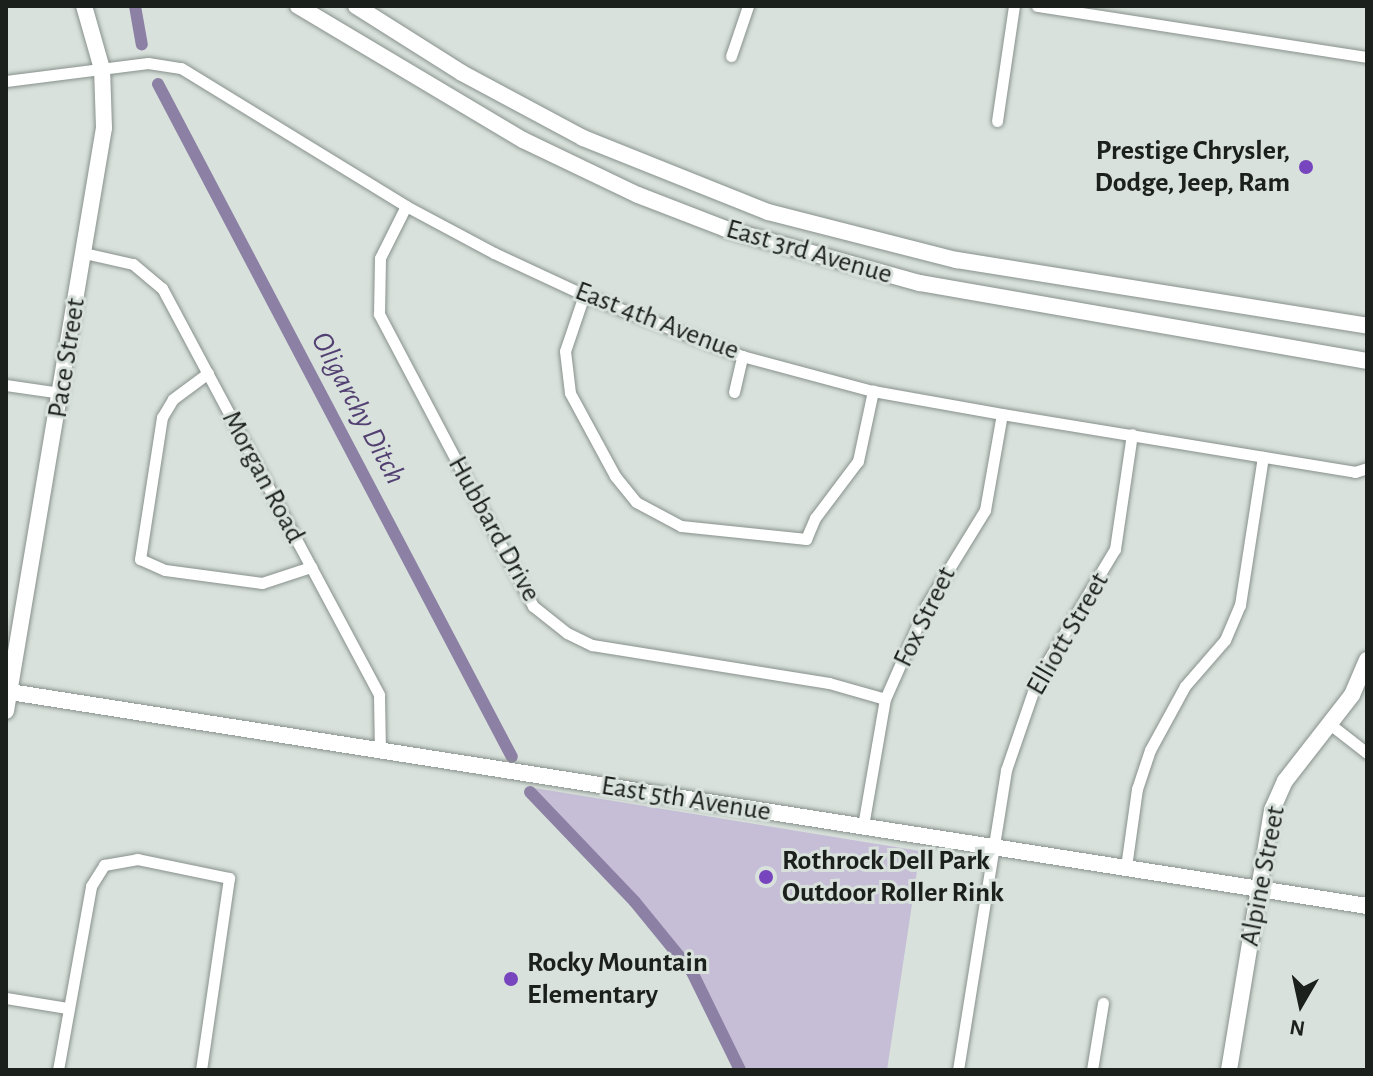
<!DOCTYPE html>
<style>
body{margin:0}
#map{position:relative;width:1373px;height:1076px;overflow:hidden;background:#d8e1db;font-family:"Alegreya Sans",sans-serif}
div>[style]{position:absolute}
.green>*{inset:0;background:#c5bed6}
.canal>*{height:12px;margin:-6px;padding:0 6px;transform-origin:6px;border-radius:6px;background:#8c81a4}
.roads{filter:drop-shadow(0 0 2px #88918c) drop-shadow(0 0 2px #88918c)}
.street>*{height:11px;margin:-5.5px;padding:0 5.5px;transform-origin:5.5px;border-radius:5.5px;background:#fff}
.secondary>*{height:16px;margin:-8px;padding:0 8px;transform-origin:8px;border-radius:8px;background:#fff}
.dots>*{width:22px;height:22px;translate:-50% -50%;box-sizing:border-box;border:4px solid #d8e1db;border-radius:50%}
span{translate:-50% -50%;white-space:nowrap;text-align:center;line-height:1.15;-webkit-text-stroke:6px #d8e1db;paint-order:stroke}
.poi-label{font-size:28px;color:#1c201d;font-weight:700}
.right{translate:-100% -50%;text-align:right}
.left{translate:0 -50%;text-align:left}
.street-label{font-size:28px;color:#1c201d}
.water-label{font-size:30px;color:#524072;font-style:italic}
.frame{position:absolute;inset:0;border:8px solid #1c201d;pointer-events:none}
.north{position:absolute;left:1261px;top:964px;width:80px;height:80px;-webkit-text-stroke:6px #d8e1db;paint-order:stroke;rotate:189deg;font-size:22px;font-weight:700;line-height:32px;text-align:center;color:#1c201d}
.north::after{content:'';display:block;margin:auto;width:28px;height:36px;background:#1c201d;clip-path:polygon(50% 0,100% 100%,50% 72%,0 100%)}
</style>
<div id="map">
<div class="green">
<i style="clip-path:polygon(528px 787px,920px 851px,887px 1070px,740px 1070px,692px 972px)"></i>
</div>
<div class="canal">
<i style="left:135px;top:6px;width:39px;rotate:80deg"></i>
<i style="left:158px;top:84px;width:760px;rotate:62.26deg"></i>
<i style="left:530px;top:792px;width:152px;rotate:46.3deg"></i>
<i style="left:635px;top:902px;width:90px;rotate:50.8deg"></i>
<i style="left:692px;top:972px;width:109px;rotate:63.9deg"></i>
</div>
<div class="roads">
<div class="street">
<i style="left:1037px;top:6px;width:334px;rotate:8.8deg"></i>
<i style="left:731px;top:56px;width:53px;rotate:-71.2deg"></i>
<i style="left:6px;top:81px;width:143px;rotate:-7.2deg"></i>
<i style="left:148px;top:63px;width:33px;rotate:9deg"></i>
<i style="left:181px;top:68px;width:264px;rotate:31.5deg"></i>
<i style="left:406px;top:206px;width:100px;rotate:28.1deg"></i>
<i style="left:494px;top:253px;width:99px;rotate:25deg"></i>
<i style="left:584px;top:295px;width:169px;rotate:21.1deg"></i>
<i style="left:742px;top:356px;width:136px;rotate:15deg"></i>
<i style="left:873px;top:391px;width:131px;rotate:10.1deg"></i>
<i style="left:1002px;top:414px;width:358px;rotate:9.3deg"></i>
<i style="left:1355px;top:472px;width:13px;rotate:-18deg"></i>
<i style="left:997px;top:121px;width:116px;rotate:-81.6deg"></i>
<i style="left:406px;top:206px;width:58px;rotate:116.6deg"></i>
<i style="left:380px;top:258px;width:56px;rotate:91deg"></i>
<i style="left:379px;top:314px;width:330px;rotate:62.2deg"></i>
<i style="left:533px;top:606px;width:43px;rotate:38.5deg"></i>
<i style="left:567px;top:633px;width:28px;rotate:26deg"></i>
<i style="left:592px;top:645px;width:240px;rotate:9.1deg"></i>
<i style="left:829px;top:683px;width:58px;rotate:15.9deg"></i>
<i style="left:84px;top:253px;width:50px;rotate:12.7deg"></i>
<i style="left:133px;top:264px;width:38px;rotate:40deg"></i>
<i style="left:162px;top:288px;width:461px;rotate:61.9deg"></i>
<i style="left:379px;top:695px;width:55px;rotate:89deg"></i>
<i style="left:584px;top:295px;width:59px;rotate:108.7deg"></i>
<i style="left:565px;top:351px;width:42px;rotate:83.2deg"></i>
<i style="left:570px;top:393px;width:94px;rotate:61.5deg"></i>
<i style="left:615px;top:476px;width:33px;rotate:51deg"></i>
<i style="left:636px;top:502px;width:51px;rotate:28.1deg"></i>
<i style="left:681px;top:526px;width:126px;rotate:5.9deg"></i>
<i style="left:806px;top:539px;width:23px;rotate:-67deg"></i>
<i style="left:815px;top:518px;width:71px;rotate:-53deg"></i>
<i style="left:858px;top:461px;width:72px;rotate:-77.9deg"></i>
<i style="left:208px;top:373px;width:44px;rotate:143.4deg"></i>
<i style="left:173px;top:399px;width:21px;rotate:121deg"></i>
<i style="left:162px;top:417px;width:144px;rotate:98.8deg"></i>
<i style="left:140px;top:559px;width:27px;rotate:24deg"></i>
<i style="left:165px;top:570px;width:98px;rotate:7.6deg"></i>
<i style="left:262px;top:583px;width:52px;rotate:-18.1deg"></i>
<i style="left:6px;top:385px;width:56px;rotate:8.3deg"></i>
<i style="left:734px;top:392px;width:37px;rotate:-77deg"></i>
<i style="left:1331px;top:725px;width:46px;rotate:37.9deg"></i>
<i style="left:863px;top:826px;width:129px;rotate:-80.2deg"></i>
<i style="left:885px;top:699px;width:102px;rotate:-66.2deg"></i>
<i style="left:926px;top:606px;width:113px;rotate:-58.4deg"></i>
<i style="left:985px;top:510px;width:97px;rotate:-80deg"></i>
<i style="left:1126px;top:867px;width:79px;rotate:-82deg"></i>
<i style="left:1137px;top:789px;width:41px;rotate:-71.6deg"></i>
<i style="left:1150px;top:750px;width:73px;rotate:-61.3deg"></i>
<i style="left:1185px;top:686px;width:61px;rotate:-49deg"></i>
<i style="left:1225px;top:640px;width:38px;rotate:-67deg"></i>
<i style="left:1240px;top:605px;width:150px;rotate:-81.2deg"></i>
<i style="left:6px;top:998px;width:62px;rotate:9.3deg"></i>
<i style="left:58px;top:1070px;width:187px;rotate:-79.8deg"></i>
<i style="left:91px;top:886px;width:25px;rotate:-58deg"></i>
<i style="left:104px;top:865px;width:34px;rotate:-10deg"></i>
<i style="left:137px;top:859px;width:94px;rotate:11.7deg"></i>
<i style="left:229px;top:878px;width:194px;rotate:98.3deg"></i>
<i style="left:958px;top:1070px;width:304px;rotate:-80.9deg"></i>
<i style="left:1006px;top:770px;width:98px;rotate:-71deg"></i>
<i style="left:1038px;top:677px;width:149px;rotate:-59deg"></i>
<i style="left:1115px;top:549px;width:116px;rotate:-81.6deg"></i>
<i style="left:1092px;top:1070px;width:68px;rotate:-80.7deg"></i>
</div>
<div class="secondary">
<i style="left:298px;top:6px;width:262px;rotate:30.8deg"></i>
<i style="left:523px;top:140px;width:127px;rotate:25.6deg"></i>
<i style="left:638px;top:195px;width:94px;rotate:21.1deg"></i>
<i style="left:726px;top:229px;width:201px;rotate:15.6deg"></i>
<i style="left:920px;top:283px;width:454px;rotate:9.9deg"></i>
<i style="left:356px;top:6px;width:125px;rotate:32.3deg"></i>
<i style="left:462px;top:73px;width:137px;rotate:28.2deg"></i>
<i style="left:583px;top:138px;width:199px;rotate:21.8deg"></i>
<i style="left:768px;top:212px;width:195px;rotate:14.3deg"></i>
<i style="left:957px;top:260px;width:415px;rotate:9.1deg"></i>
<i style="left:10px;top:692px;width:1374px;rotate:8.96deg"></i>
<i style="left:6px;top:711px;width:591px;rotate:-80.46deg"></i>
<i style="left:104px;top:128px;width:59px;rotate:-91.9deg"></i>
<i style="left:102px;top:69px;width:66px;rotate:-105.9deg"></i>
<i style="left:1229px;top:1070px;width:264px;rotate:-80.6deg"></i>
<i style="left:1272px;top:810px;width:32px;rotate:-66deg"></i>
<i style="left:1285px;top:781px;width:109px;rotate:-52.1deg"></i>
<i style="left:1352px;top:695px;width:38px;rotate:-67deg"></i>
</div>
</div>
<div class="dots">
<i style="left:1306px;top:167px;background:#7745bd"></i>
<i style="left:766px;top:877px;background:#7745bd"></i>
<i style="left:511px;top:979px;background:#7745bd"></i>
</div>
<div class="poi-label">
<span class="right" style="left:1290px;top:167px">Prestige Chrysler,<br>Dodge, Jeep, Ram</span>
<span class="left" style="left:782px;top:877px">Rothrock Dell Park<br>Outdoor Roller Rink</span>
<span class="left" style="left:527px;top:979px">Rocky Mountain<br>Elementary</span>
</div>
<div class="street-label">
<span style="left:809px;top:252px;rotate:16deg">East 3rd Avenue</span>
<span style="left:657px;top:321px;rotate:21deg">East 4th Avenue</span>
<span style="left:67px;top:358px;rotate:-81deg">Pace Street</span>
<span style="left:263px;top:477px;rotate:62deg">Morgan Road</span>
<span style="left:494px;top:529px;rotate:61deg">Hubbard Drive</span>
<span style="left:925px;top:617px;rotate:-64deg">Fox Street</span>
<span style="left:1068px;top:634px;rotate:-60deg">Elliott Street</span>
<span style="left:686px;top:799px;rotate:9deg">East 5th Avenue</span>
<span style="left:1263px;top:876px;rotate:-79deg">Alpine Street</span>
</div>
<div class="water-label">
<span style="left:358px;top:408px;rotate:62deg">Oligarchy Ditch</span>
</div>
<div class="frame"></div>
<div class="north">N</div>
</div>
